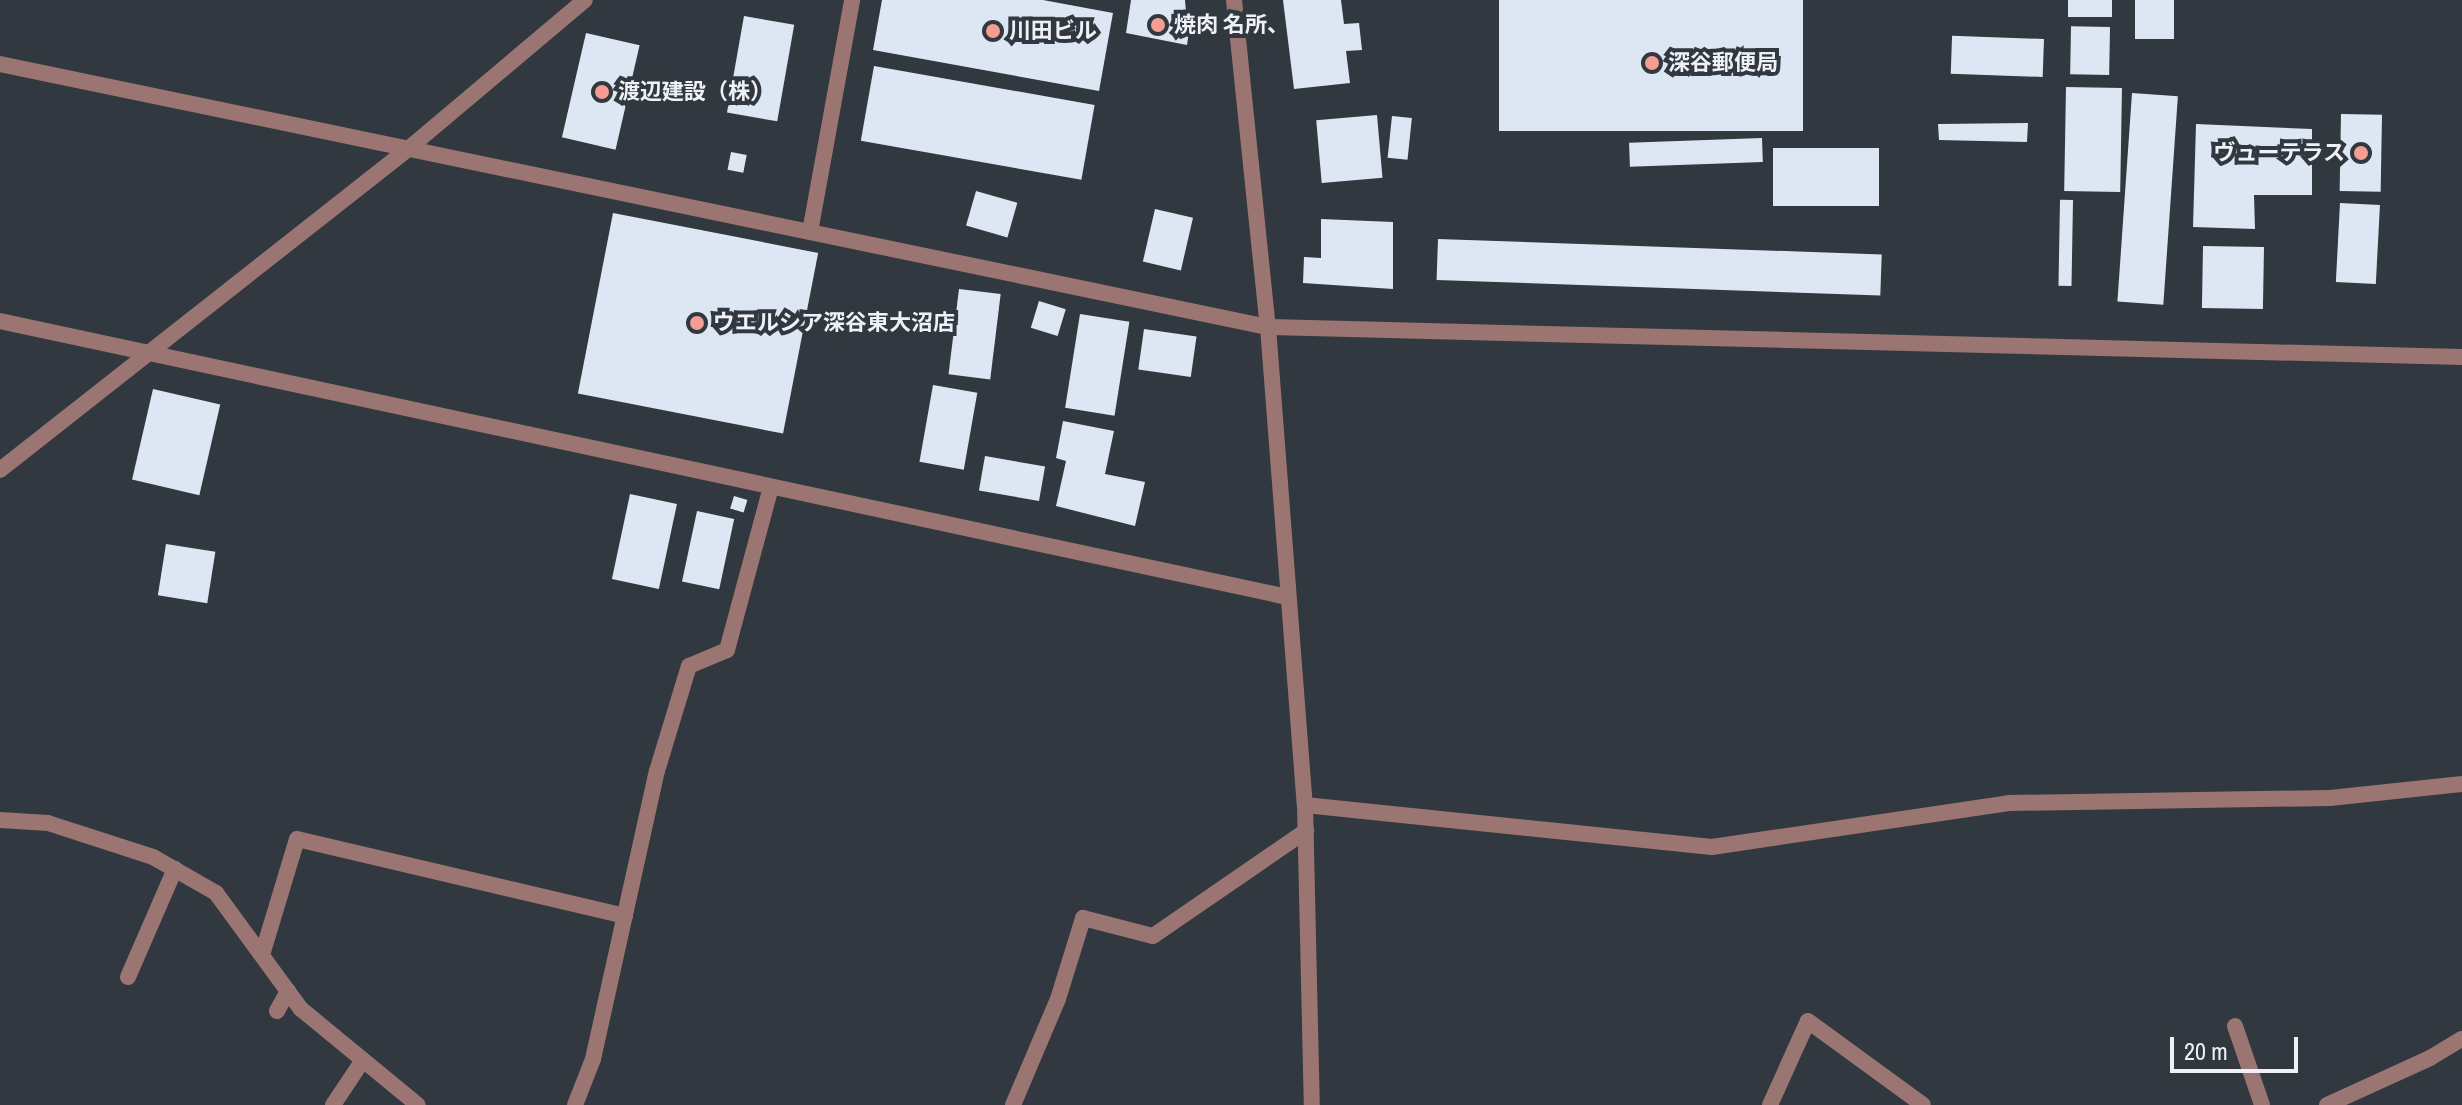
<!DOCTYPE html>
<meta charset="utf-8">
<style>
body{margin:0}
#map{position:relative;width:2462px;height:1105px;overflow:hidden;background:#31383f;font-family:"Archivo Narrow","Noto Sans JP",sans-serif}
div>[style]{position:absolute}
.building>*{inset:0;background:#dde7f4;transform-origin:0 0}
.service>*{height:16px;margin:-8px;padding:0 8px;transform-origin:8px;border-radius:8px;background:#9a7571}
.minor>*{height:16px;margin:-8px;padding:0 8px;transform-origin:8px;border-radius:8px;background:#9a7571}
.tertiary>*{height:16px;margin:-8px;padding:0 8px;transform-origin:8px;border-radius:8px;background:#9a7571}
.dots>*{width:22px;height:22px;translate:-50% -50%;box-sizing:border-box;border:4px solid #31383f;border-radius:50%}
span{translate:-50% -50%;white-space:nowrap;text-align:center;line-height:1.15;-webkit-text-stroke:8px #31383f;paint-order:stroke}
.poi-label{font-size:22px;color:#eef2f8;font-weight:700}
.left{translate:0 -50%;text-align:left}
.right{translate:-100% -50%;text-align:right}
.scale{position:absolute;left:2170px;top:1037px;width:128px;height:36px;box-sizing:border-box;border:4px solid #eef2f8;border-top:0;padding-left:10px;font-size:24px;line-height:28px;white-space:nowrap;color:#eef2f8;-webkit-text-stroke:6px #31383f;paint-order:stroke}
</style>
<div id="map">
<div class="building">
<i style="clip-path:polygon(882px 0,1043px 0,1113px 13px,1099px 91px,873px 50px)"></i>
<i style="clip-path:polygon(1131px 0,1185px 0,1186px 12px,1191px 17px,1187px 45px,1126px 33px)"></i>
<i style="clip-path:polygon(1283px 0,1341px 0,1344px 24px,1359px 23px,1362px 50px,1346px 51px,1350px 83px,1294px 89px)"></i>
<i style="left:1499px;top:0;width:304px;height:131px"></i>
<i style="left:2068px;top:0;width:44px;height:17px"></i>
<i style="left:2135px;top:0;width:39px;height:39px"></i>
<i style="left:744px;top:16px;width:51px;height:98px;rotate:10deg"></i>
<i style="left:2110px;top:27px;width:48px;height:39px;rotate:91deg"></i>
<i style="left:586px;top:33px;width:55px;height:107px;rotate:13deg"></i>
<i style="left:2044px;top:39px;width:38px;height:92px;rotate:92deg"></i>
<i style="left:874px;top:66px;width:224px;height:76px;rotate:10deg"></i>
<i style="left:2066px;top:87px;width:56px;height:104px;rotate:1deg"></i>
<i style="left:2132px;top:93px;width:46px;height:209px;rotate:4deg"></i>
<i style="left:2341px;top:114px;width:41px;height:77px;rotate:1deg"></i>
<i style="left:1377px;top:115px;width:63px;height:61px;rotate:85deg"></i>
<i style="left:1392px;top:116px;width:20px;height:42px;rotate:6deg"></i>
<i style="clip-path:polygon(2028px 123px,2027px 142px,1939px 140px,1938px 124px)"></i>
<i style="clip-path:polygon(2196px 124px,2312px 129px,2312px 195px,2254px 195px,2255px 229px,2193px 227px)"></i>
<i style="left:1762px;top:138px;width:24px;height:133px;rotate:88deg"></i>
<i style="left:1773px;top:148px;width:106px;height:58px"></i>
<i style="left:731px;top:152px;width:16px;height:18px;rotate:11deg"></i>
<i style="left:976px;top:191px;width:43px;height:36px;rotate:16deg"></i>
<i style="left:2073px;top:200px;width:86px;height:13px;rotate:91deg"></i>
<i style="left:2340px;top:203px;width:40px;height:79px;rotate:3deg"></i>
<i style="left:1155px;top:209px;width:39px;height:54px;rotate:13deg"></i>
<i style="left:613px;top:213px;width:209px;height:184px;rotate:11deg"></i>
<i style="clip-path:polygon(1321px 219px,1393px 222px,1393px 289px,1303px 283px,1304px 257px,1321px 258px)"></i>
<i style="left:1438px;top:239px;width:444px;height:41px;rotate:2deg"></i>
<i style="left:2264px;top:247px;width:62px;height:61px;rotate:91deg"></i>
<i style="left:959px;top:289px;width:42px;height:86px;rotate:7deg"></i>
<i style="left:1039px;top:301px;width:28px;height:28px;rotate:17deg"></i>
<i style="left:1080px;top:314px;width:50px;height:95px;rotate:9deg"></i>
<i style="left:1144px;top:329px;width:53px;height:41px;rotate:8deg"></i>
<i style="left:933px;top:385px;width:45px;height:78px;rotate:10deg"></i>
<i style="left:153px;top:389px;width:69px;height:93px;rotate:13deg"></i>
<i style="clip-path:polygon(1063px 421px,1114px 431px,1105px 474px,1145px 482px,1135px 526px,1056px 506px,1066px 461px,1056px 458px)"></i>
<i style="left:985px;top:456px;width:61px;height:35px;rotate:10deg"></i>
<i style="left:630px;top:494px;width:48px;height:87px;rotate:12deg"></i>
<i style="left:734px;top:496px;width:14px;height:13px;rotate:17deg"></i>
<i style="left:697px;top:511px;width:38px;height:72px;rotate:12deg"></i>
<i style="left:166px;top:544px;width:50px;height:52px;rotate:9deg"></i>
</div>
<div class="service">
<i style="left:0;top:820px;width:48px;rotate:3.6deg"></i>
<i style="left:48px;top:823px;width:110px;rotate:17.9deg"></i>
<i style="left:153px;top:857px;width:73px;rotate:29.7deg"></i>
<i style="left:216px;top:893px;width:144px;rotate:53.8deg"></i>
<i style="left:301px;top:1009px;width:151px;rotate:39.4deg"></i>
<i style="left:128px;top:977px;width:118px;rotate:-66.5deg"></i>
<i style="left:277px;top:1011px;width:23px;rotate:-61deg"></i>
<i style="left:333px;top:1105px;width:54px;rotate:-56.3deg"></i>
<i style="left:1013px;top:1105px;width:115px;rotate:-67deg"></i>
<i style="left:1058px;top:999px;width:85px;rotate:-72.8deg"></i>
<i style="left:1083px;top:918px;width:72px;rotate:14.4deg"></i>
<i style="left:1153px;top:936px;width:186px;rotate:-34.5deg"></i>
</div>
<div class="minor">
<i style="left:1234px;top:0;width:329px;rotate:84.1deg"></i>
<i style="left:1268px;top:327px;width:479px;rotate:85.6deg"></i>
<i style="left:1305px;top:805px;width:300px;rotate:88.7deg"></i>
<i style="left:0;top:64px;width:1295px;rotate:11.72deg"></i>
<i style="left:1268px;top:327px;width:1194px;rotate:1.44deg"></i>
<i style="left:810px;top:232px;width:236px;rotate:-79.7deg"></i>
<i style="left:0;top:321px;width:1316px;rotate:12.1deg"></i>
<i style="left:1305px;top:805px;width:409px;rotate:5.9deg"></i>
<i style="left:1712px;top:847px;width:300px;rotate:-8.4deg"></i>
<i style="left:2009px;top:803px;width:321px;rotate:-0.9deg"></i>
<i style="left:2330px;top:798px;width:133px;rotate:-6.1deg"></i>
<i style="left:262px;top:955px;width:121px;rotate:-73.2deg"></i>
<i style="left:297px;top:839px;width:337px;rotate:13.2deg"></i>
<i style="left:2235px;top:1026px;width:83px;rotate:71.1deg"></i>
<i style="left:575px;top:1105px;width:49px;rotate:-68.6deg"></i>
<i style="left:593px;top:1059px;width:295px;rotate:-77.5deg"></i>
<i style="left:657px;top:771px;width:110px;rotate:-73.1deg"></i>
<i style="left:689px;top:666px;width:41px;rotate:-22.8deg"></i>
<i style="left:727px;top:650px;width:169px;rotate:-74.9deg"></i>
<i style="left:1770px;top:1105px;width:92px;rotate:-65.7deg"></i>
<i style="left:1808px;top:1021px;width:142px;rotate:36.1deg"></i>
<i style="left:2327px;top:1105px;width:113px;rotate:-24.5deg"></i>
<i style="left:2430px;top:1058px;width:37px;rotate:-31deg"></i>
</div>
<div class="tertiary">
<i style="left:0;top:470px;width:519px;rotate:-38.19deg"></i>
<i style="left:408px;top:149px;width:231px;rotate:-40.1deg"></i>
</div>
<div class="dots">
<i style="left:1158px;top:25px;background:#f59c94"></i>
<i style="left:993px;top:31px;background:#f59c94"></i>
<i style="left:1652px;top:63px;background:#f59c94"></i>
<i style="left:602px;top:92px;background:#f59c94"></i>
<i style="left:2361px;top:153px;background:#f59c94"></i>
<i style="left:697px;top:323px;background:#f59c94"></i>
</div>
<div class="poi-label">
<span class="left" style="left:1174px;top:25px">焼肉 名所、</span>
<span class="left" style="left:1009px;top:31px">川田ビル</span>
<span class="left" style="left:1668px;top:63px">深谷郵便局</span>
<span class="left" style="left:618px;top:92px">渡辺建設（株）</span>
<span class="right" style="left:2345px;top:153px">ヴューテラス</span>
<span class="left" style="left:713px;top:323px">ウエルシア深谷東大沼店</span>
</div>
<div class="scale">20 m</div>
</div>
